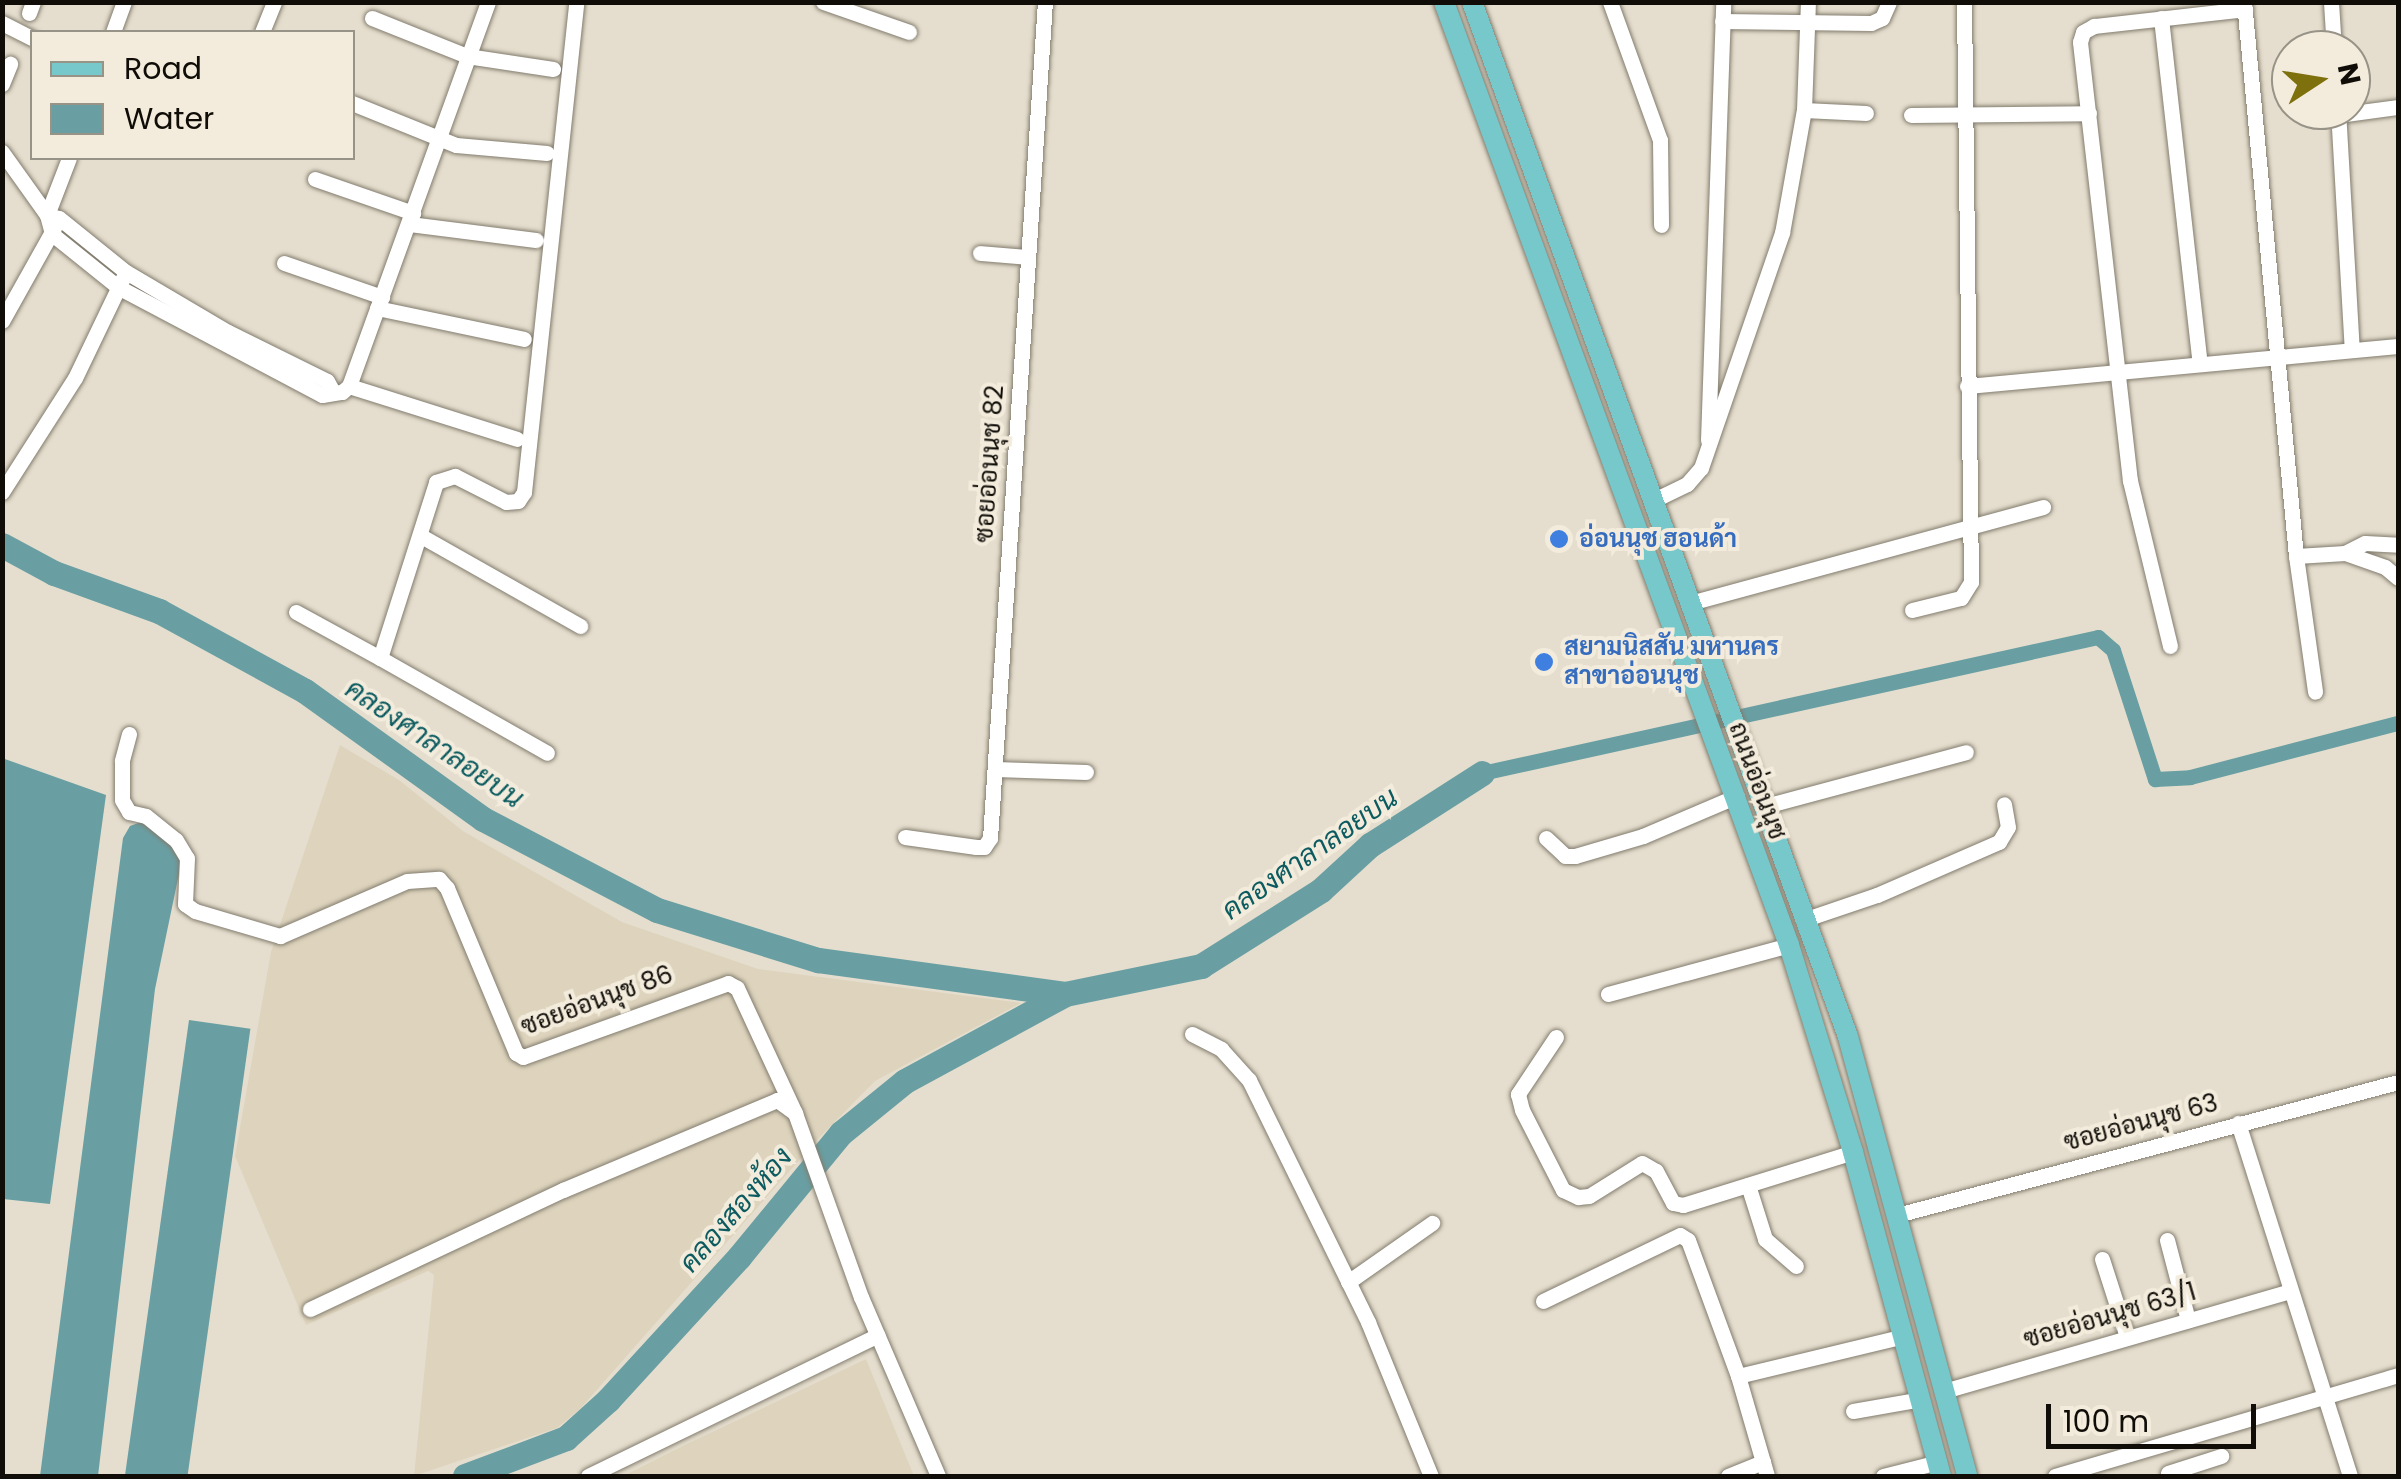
<!DOCTYPE html>
<meta charset="utf-8">
<style>
body{margin:0}
#map{position:relative;width:2401px;height:1479px;overflow:hidden;background:#e5dece;font-family:Poppins,Sarabun,sans-serif}
div>[style]{position:absolute}
.built>*{inset:0;background:#ded4bd}
.water>*{inset:0;background:#699fa3;transform-origin:0 0}
.canal>*{height:15px;margin:-7.5px;padding:0 7.5px;transform-origin:7.5px;border-radius:7.5px;background:#699fa3}
.river>*{height:25px;margin:-12.5px;padding:0 12.5px;transform-origin:12.5px;border-radius:12.5px;background:#699fa3}
.roads{filter:drop-shadow(0 0 2px #827c6e) drop-shadow(0 0 2px #827c6e)}
.minor>*{height:15px;margin:-7.5px;padding:0 7.5px;transform-origin:7.5px;border-radius:7.5px;background:#fff}
.major>*{height:20px;margin:-10px;padding:0 10px;transform-origin:10px;border-radius:10px;background:#76c8cb}
.dots>*{width:28px;height:28px;translate:-50% -50%;box-sizing:border-box;border:5px solid #f3ecdc;border-radius:50%}
span{translate:-50% -50%;white-space:nowrap;text-align:center;line-height:1.15;-webkit-text-stroke:8px #f3ecdc;paint-order:stroke}
.street-label{font-size:25px;color:#100d08}
.shop-label{font-size:25px;color:#366cbe;font-weight:700}
.left{translate:0 -50%;text-align:left}
.water-label{font-size:28px;color:#0c5b60;font-style:italic}
.frame{position:absolute;inset:0;border:5px solid #100d08;pointer-events:none}
.legend{position:absolute;left:30px;top:30px;width:325px;height:130px;box-sizing:border-box;background:#f3ecdc;border:2px solid #989387;margin:0;padding:12px 18px;list-style:none;font-size:30px;color:#100d08}
.legend li{display:flex;align-items:center;gap:20px;height:50px}
.legend b{width:50px;border:2px solid #989387}
.north{position:absolute;left:2271px;top:30px;width:100px;height:100px;box-sizing:border-box;background:#f3ecdc;border:2px solid #989387;border-radius:50%;rotate:78deg;font-size:28px;font-weight:700;line-height:40px;text-align:center;color:#100d08}
.north::after{content:'';display:block;margin:auto;width:35px;height:45px;background:#7f700e;clip-path:polygon(50% 0,100% 100%,50% 72%,0 100%)}
.scale{position:absolute;left:2046px;top:1404px;width:210px;height:45px;box-sizing:border-box;border:5px solid #100d08;border-top:0;padding-left:12px;font-size:30px;line-height:35px;white-space:nowrap;color:#100d08;-webkit-text-stroke:8px #f3ecdc;paint-order:stroke}
</style>
<div id="map">
<div class="built">
<i style="clip-path:polygon(340px 745px,399px 780px,463px 831px,622px 922px,758px 969px,1021px 1003px,875px 1081px,816px 1141px,580px 1409px,557px 1428px,414px 1476px,434px 1275px,428px 1271px,306px 1325px,235px 1156px,271px 952px)"></i>
<i style="clip-path:polygon(866px 1359px,914px 1476px,623px 1476px,687px 1444px)"></i>
</div>
<div class="water">
<i style="clip-path:polygon(2px 758px,106px 795px,50px 1204px,3px 1199px)"></i>
<i style="clip-path:polygon(144px 821px,185px 845px,155px 989px,98px 1476px,40px 1476px,123px 838px,130px 826px)"></i>
<i style="left:189px;top:1020px;width:62px;height:461px;rotate:8deg"></i>
</div>
<div class="canal">
<i style="left:1482px;top:773px;width:631px;rotate:-12.45deg"></i>
<i style="left:2098px;top:637px;width:20px;rotate:41deg"></i>
<i style="left:2113px;top:650px;width:136px;rotate:72deg"></i>
<i style="left:2155px;top:779px;width:35px;rotate:-3deg"></i>
<i style="left:2190px;top:777px;width:215px;rotate:-14.6deg"></i>
</div>
<div class="river">
<i style="left:2px;top:545px;width:59px;rotate:28.3deg"></i>
<i style="left:54px;top:573px;width:112px;rotate:19.9deg"></i>
<i style="left:159px;top:611px;width:166px;rotate:28.7deg"></i>
<i style="left:305px;top:691px;width:219px;rotate:35.7deg"></i>
<i style="left:483px;top:819px;width:196px;rotate:27.6deg"></i>
<i style="left:657px;top:910px;width:169px;rotate:17.3deg"></i>
<i style="left:818px;top:960px;width:249px;rotate:7.8deg"></i>
<i style="left:1065px;top:994px;width:139px;rotate:-11.6deg"></i>
<i style="left:1201px;top:966px;width:142px;rotate:-32.3deg"></i>
<i style="left:1321px;top:890px;width:67px;rotate:-42.6deg"></i>
<i style="left:1370px;top:845px;width:133px;rotate:-32.7deg"></i>
<i style="left:465px;top:1476px;width:108px;rotate:-20.6deg"></i>
<i style="left:566px;top:1438px;width:57px;rotate:-42.1deg"></i>
<i style="left:608px;top:1400px;width:194px;rotate:-47.5deg"></i>
<i style="left:739px;top:1257px;width:161px;rotate:-50.6deg"></i>
<i style="left:841px;top:1133px;width:82px;rotate:-39.1deg"></i>
<i style="left:905px;top:1081px;width:182px;rotate:-28.5deg"></i>
</div>
<div class="roads">
<div class="minor">
<i style="left:823px;top:2px;width:91px;rotate:19.2deg"></i>
<i style="left:1610px;top:2px;width:147px;rotate:70.1deg"></i>
<i style="left:1660px;top:140px;width:85px;rotate:89.3deg"></i>
<i style="left:2244px;top:2px;width:556px;rotate:84.64deg"></i>
<i style="left:2296px;top:556px;width:137px;rotate:82deg"></i>
<i style="left:2331px;top:2px;width:48px;rotate:86.4deg"></i>
<i style="left:29px;top:13px;width:12px;rotate:-70deg"></i>
<i style="left:372px;top:18px;width:102px;rotate:21.8deg"></i>
<i style="left:467px;top:56px;width:87px;rotate:8.6deg"></i>
<i style="left:2161px;top:18px;width:347px;rotate:83.6deg"></i>
<i style="left:1722px;top:21px;width:149px;rotate:0.8deg"></i>
<i style="left:1871px;top:23px;width:12px;rotate:-24deg"></i>
<i style="left:1882px;top:18px;width:17px;rotate:-66deg"></i>
<i style="left:2px;top:23px;width:34px;rotate:27deg"></i>
<i style="left:113px;top:32px;width:32px;rotate:-70deg"></i>
<i style="left:262px;top:32px;width:32px;rotate:-68deg"></i>
<i style="left:2px;top:84px;width:22px;rotate:-68deg"></i>
<i style="left:352px;top:103px;width:112px;rotate:22deg"></i>
<i style="left:456px;top:145px;width:91px;rotate:5deg"></i>
<i style="left:1804px;top:110px;width:62px;rotate:2.8deg"></i>
<i style="left:2338px;top:110px;width:240px;rotate:86.7deg"></i>
<i style="left:1911px;top:115px;width:178px;rotate:-0.6deg"></i>
<i style="left:2338px;top:115px;width:61px;rotate:-7.6deg"></i>
<i style="left:2px;top:152px;width:77px;rotate:54.5deg"></i>
<i style="left:47px;top:215px;width:20px;rotate:75deg"></i>
<i style="left:52px;top:234px;width:85px;rotate:38.8deg"></i>
<i style="left:118px;top:287px;width:231px;rotate:27.9deg"></i>
<i style="left:322px;top:395px;width:20px;rotate:-9deg"></i>
<i style="left:342px;top:392px;width:9px;rotate:-41deg"></i>
<i style="left:349px;top:386px;width:408px;rotate:-70.1deg"></i>
<i style="left:315px;top:179px;width:104px;rotate:19.1deg"></i>
<i style="left:47px;top:215px;width:12px;rotate:14deg"></i>
<i style="left:59px;top:218px;width:86px;rotate:38.9deg"></i>
<i style="left:126px;top:272px;width:118px;rotate:30.5deg"></i>
<i style="left:228px;top:332px;width:110px;rotate:26.3deg"></i>
<i style="left:327px;top:381px;width:13px;rotate:61deg"></i>
<i style="left:47px;top:215px;width:61px;rotate:-68.9deg"></i>
<i style="left:409px;top:224px;width:128px;rotate:7.2deg"></i>
<i style="left:980px;top:253px;width:48px;rotate:4.8deg"></i>
<i style="left:284px;top:263px;width:104px;rotate:19.1deg"></i>
<i style="left:377px;top:308px;width:150px;rotate:11.9deg"></i>
<i style="left:2px;top:321px;width:107px;rotate:-60.8deg"></i>
<i style="left:349px;top:386px;width:176px;rotate:17.5deg"></i>
<i style="left:1967px;top:386px;width:433px;rotate:-5.3deg"></i>
<i style="left:1708px;top:440px;width:438px;rotate:-88deg"></i>
<i style="left:2px;top:492px;width:135px;rotate:-57.4deg"></i>
<i style="left:75px;top:378px;width:111px;rotate:-64.4deg"></i>
<i style="left:1652px;top:501px;width:39px;rotate:-26deg"></i>
<i style="left:1687px;top:484px;width:21px;rotate:-49deg"></i>
<i style="left:1701px;top:468px;width:249px;rotate:-71deg"></i>
<i style="left:1782px;top:233px;width:125px;rotate:-79.9deg"></i>
<i style="left:1804px;top:110px;width:108px;rotate:-87.9deg"></i>
<i style="left:421px;top:536px;width:183px;rotate:29.5deg"></i>
<i style="left:2345px;top:553px;width:22px;rotate:-27deg"></i>
<i style="left:2365px;top:543px;width:33px;rotate:3deg"></i>
<i style="left:2296px;top:556px;width:49px;rotate:-3.5deg"></i>
<i style="left:2345px;top:553px;width:42px;rotate:19.3deg"></i>
<i style="left:2385px;top:567px;width:17px;rotate:40deg"></i>
<i style="left:1690px;top:603px;width:366px;rotate:-15.2deg"></i>
<i style="left:1912px;top:610px;width:50px;rotate:-13.8deg"></i>
<i style="left:1961px;top:598px;width:19px;rotate:-58deg"></i>
<i style="left:1971px;top:582px;width:580px;rotate:-90.69deg"></i>
<i style="left:296px;top:612px;width:96px;rotate:28.7deg"></i>
<i style="left:380px;top:658px;width:185px;rotate:-72.3deg"></i>
<i style="left:436px;top:482px;width:20px;rotate:-18deg"></i>
<i style="left:455px;top:476px;width:57px;rotate:27deg"></i>
<i style="left:506px;top:502px;width:12px;rotate:-5deg"></i>
<i style="left:518px;top:501px;width:11px;rotate:-56deg"></i>
<i style="left:524px;top:492px;width:493px;rotate:-83.9deg"></i>
<i style="left:2170px;top:646px;width:170px;rotate:-103.6deg"></i>
<i style="left:2130px;top:481px;width:442px;rotate:-96.5deg"></i>
<i style="left:2080px;top:42px;width:10px;rotate:-73deg"></i>
<i style="left:2083px;top:32px;width:13px;rotate:-29deg"></i>
<i style="left:2094px;top:26px;width:152px;rotate:-6.4deg"></i>
<i style="left:380px;top:658px;width:192px;rotate:29.6deg"></i>
<i style="left:129px;top:734px;width:28px;rotate:105deg"></i>
<i style="left:122px;top:761px;width:39px;rotate:90deg"></i>
<i style="left:122px;top:800px;width:14px;rotate:60deg"></i>
<i style="left:129px;top:812px;width:17px;rotate:13deg"></i>
<i style="left:146px;top:816px;width:38px;rotate:39deg"></i>
<i style="left:176px;top:840px;width:21px;rotate:59deg"></i>
<i style="left:187px;top:858px;width:46px;rotate:92.5deg"></i>
<i style="left:185px;top:904px;width:12px;rotate:35deg"></i>
<i style="left:195px;top:911px;width:89px;rotate:16.4deg"></i>
<i style="left:280px;top:936px;width:138px;rotate:-23.4deg"></i>
<i style="left:407px;top:881px;width:32px;rotate:-4deg"></i>
<i style="left:439px;top:879px;width:12px;rotate:48deg"></i>
<i style="left:447px;top:888px;width:179px;rotate:67.3deg"></i>
<i style="left:516px;top:1053px;width:8px;rotate:30deg"></i>
<i style="left:523px;top:1057px;width:218px;rotate:-19.8deg"></i>
<i style="left:728px;top:983px;width:10px;rotate:29deg"></i>
<i style="left:737px;top:988px;width:138px;rotate:65.1deg"></i>
<i style="left:995px;top:769px;width:91px;rotate:1.9deg"></i>
<i style="left:1765px;top:806px;width:208px;rotate:-15deg"></i>
<i style="left:905px;top:837px;width:72px;rotate:8deg"></i>
<i style="left:976px;top:847px;width:8px"></i>
<i style="left:984px;top:847px;width:11px;rotate:-56deg"></i>
<i style="left:990px;top:838px;width:838px;rotate:-86.24deg"></i>
<i style="left:1546px;top:838px;width:26px;rotate:43deg"></i>
<i style="left:1565px;top:856px;width:10px"></i>
<i style="left:1575px;top:856px;width:71px;rotate:-16.4deg"></i>
<i style="left:1643px;top:836px;width:102px;rotate:-23.1deg"></i>
<i style="left:1806px;top:919px;width:75px;rotate:-18.7deg"></i>
<i style="left:1877px;top:895px;width:133px;rotate:-23.5deg"></i>
<i style="left:1999px;top:842px;width:17px;rotate:-59deg"></i>
<i style="left:2008px;top:827px;width:23px;rotate:-100deg"></i>
<i style="left:1608px;top:994px;width:188px;rotate:-15.1deg"></i>
<i style="left:1192px;top:1034px;width:33px;rotate:27deg"></i>
<i style="left:1221px;top:1049px;width:42px;rotate:47.9deg"></i>
<i style="left:1249px;top:1080px;width:270px;rotate:63.8deg"></i>
<i style="left:1368px;top:1322px;width:166px;rotate:67.8deg"></i>
<i style="left:1556px;top:1037px;width:69px;rotate:123.7deg"></i>
<i style="left:1518px;top:1094px;width:16px;rotate:76deg"></i>
<i style="left:1522px;top:1110px;width:90px;rotate:62.9deg"></i>
<i style="left:1563px;top:1190px;width:17px;rotate:25deg"></i>
<i style="left:1578px;top:1197px;width:11px;rotate:-5deg"></i>
<i style="left:1589px;top:1196px;width:62px;rotate:-31.9deg"></i>
<i style="left:1642px;top:1163px;width:16px;rotate:30deg"></i>
<i style="left:1656px;top:1171px;width:36px;rotate:62deg"></i>
<i style="left:1673px;top:1203px;width:10px;rotate:11deg"></i>
<i style="left:1683px;top:1205px;width:178px;rotate:-17.3deg"></i>
<i style="left:2238px;top:1123px;width:370px;rotate:72.4deg"></i>
<i style="left:1748px;top:1185px;width:57px;rotate:72.5deg"></i>
<i style="left:1765px;top:1239px;width:41px;rotate:41.1deg"></i>
<i style="left:1897px;top:1215px;width:518px;rotate:-14.87deg"></i>
<i style="left:2167px;top:1240px;width:83px;rotate:75.3deg"></i>
<i style="left:2102px;top:1259px;width:82px;rotate:72.2deg"></i>
<i style="left:1348px;top:1282px;width:103px;rotate:-35.1deg"></i>
<i style="left:1543px;top:1301px;width:152px;rotate:-25.7deg"></i>
<i style="left:1680px;top:1235px;width:9px;rotate:32deg"></i>
<i style="left:1688px;top:1240px;width:145px;rotate:69.8deg"></i>
<i style="left:1738px;top:1376px;width:171px;rotate:-13.5deg"></i>
<i style="left:310px;top:1309px;width:280px;rotate:-25.2deg"></i>
<i style="left:563px;top:1190px;width:232px;rotate:-22.8deg"></i>
<i style="left:777px;top:1100px;width:22px;rotate:36deg"></i>
<i style="left:795px;top:1113px;width:195px;rotate:70.3deg"></i>
<i style="left:861px;top:1297px;width:195px;rotate:66.7deg"></i>
<i style="left:1738px;top:1376px;width:104px;rotate:73.8deg"></i>
<i style="left:1944px;top:1391px;width:360px;rotate:-16.1deg"></i>
<i style="left:1853px;top:1411px;width:69px;rotate:-10deg"></i>
<i style="left:2168px;top:1473px;width:56px;rotate:-17.8deg"></i>
<i style="left:588px;top:1476px;width:322px;rotate:-25.9deg"></i>
<i style="left:1728px;top:1476px;width:38px;rotate:-22deg"></i>
<i style="left:1883px;top:1476px;width:57px;rotate:-14.3deg"></i>
<i style="left:2055px;top:1476px;width:358px;rotate:-16.4deg"></i>
</div>
<div class="major">
<i style="left:1444px;top:2px;width:1004px;rotate:69.9deg"></i>
<i style="left:1789px;top:945px;width:217px;rotate:72.8deg"></i>
<i style="left:1853px;top:1152px;width:336px;rotate:74.8deg"></i>
<i style="left:1472px;top:2px;width:1101px;rotate:70.03deg"></i>
<i style="left:1848px;top:1037px;width:455px;rotate:74.8deg"></i>
</div>
</div>
<div class="dots">
<i style="left:1559px;top:539px;background:#3f7fe0"></i>
<i style="left:1544px;top:662px;background:#3f7fe0"></i>
</div>
<div class="street-label">
<span style="left:990px;top:464px;rotate:-86deg">ซอยอ่อนนุช 82</span>
<span style="left:1757px;top:781px;rotate:70deg">ถนนอ่อนนุช</span>
<span style="left:597px;top:1001px;rotate:-20deg">ซอยอ่อนนุช 86</span>
<span style="left:2141px;top:1123px;rotate:-15deg">ซอยอ่อนนุช 63</span>
<span style="left:2110px;top:1316px;rotate:-16deg">ซอยอ่อนนุช 63/1</span>
</div>
<div class="shop-label">
<span class="left" style="left:1579px;top:539px">อ่อนนุช ฮอนด้า</span>
<span class="left" style="left:1564px;top:662px">สยามนิสสัน มหานคร<br>สาขาอ่อนนุช</span>
</div>
<div class="water-label">
<span style="left:434px;top:744px;rotate:34deg">คลองศาลาลอยบน</span>
<span style="left:1310px;top:854px;rotate:-35deg">คลองศาลาลอยบน</span>
<span style="left:736px;top:1210px;rotate:-49deg">คลองสองห้อง</span>
</div>
<div class="frame"></div>
<ul class="legend">
<li><b style="height:12px;background:#76c8cb"></b>Road</li>
<li><b style="height:28px;background:#699fa3"></b>Water</li>
</ul>
<div class="north">N</div>
<div class="scale">100 m</div>
</div>
